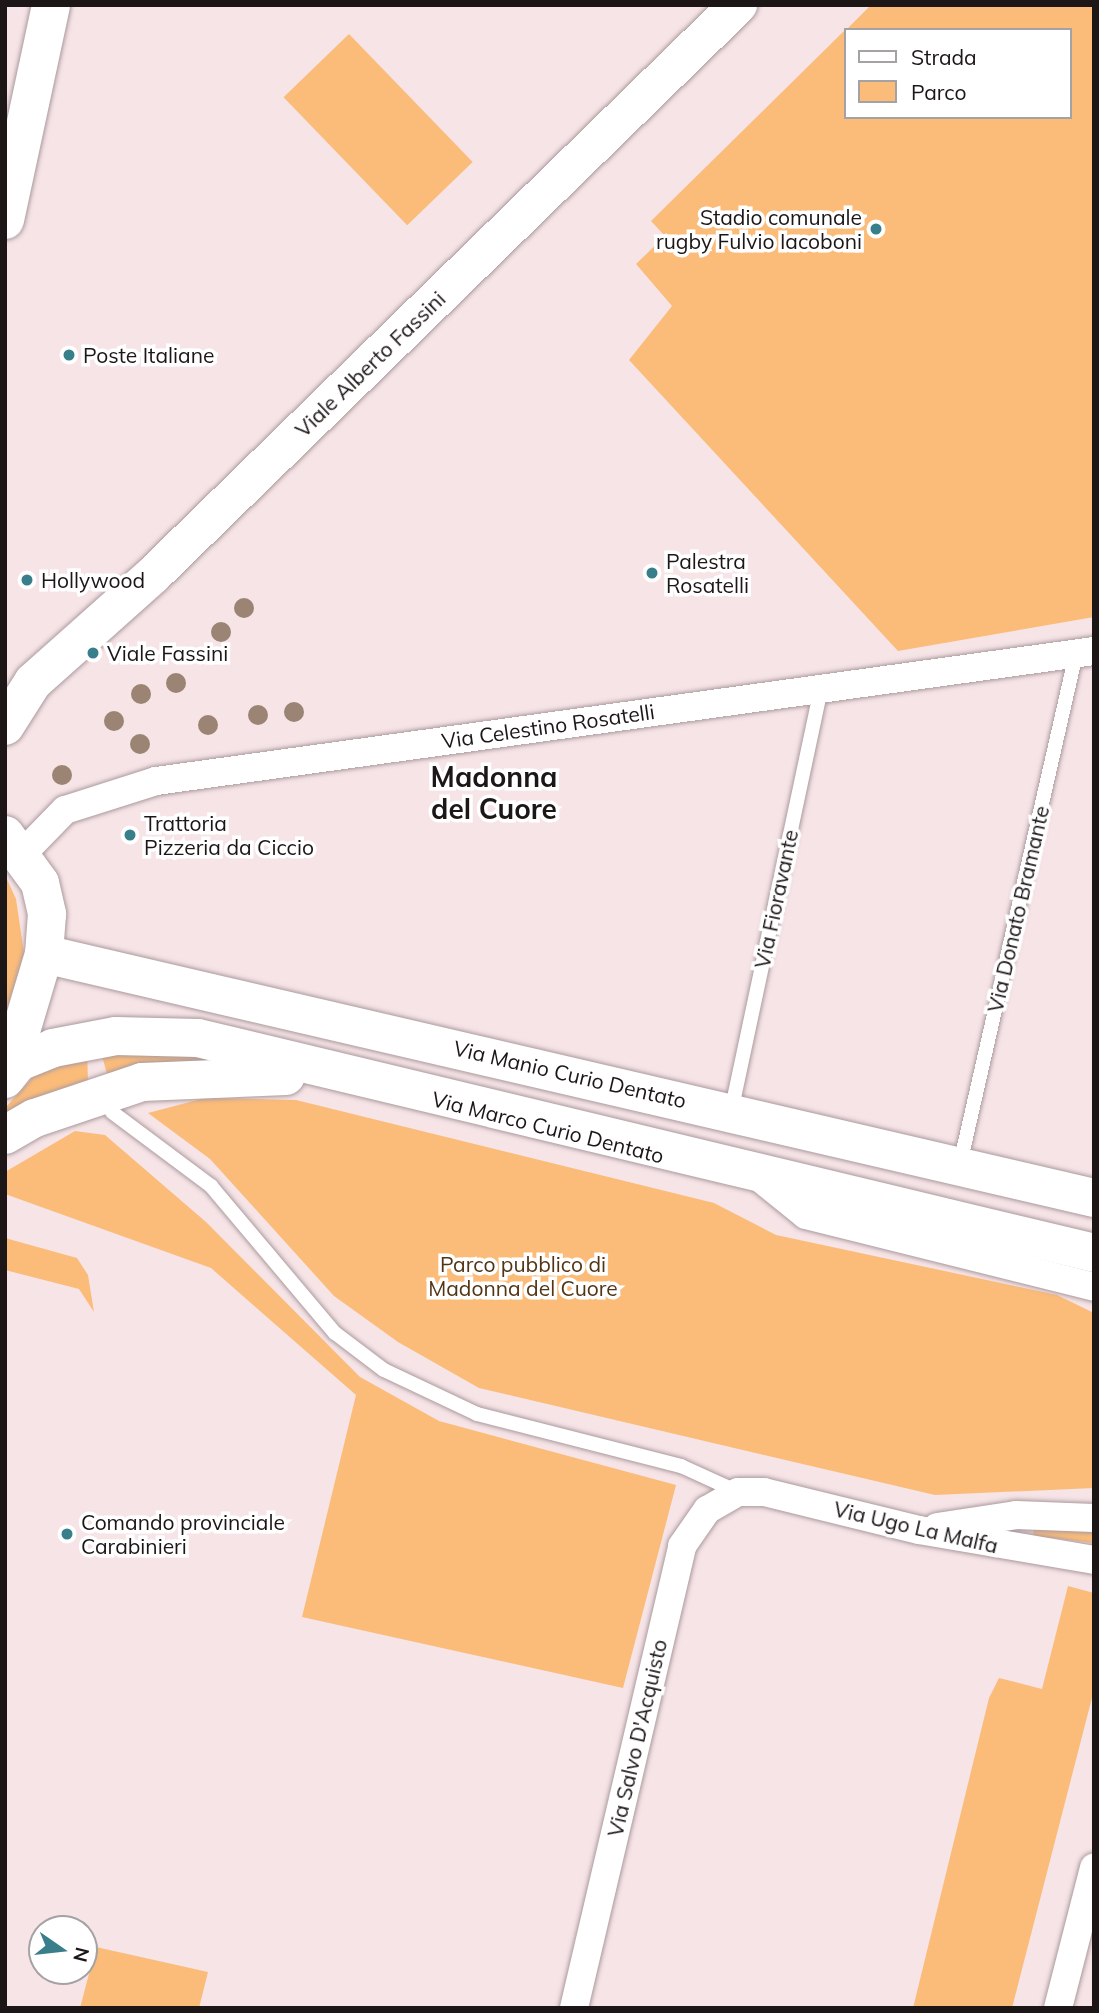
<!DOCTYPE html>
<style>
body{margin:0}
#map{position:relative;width:1099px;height:2013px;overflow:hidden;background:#f6e4e7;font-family:Mulish,sans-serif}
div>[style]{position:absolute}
.green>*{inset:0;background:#fbbc7a;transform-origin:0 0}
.roads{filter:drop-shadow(0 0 2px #ab9a9d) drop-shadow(0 0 2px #ab9a9d)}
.service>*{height:14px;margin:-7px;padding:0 7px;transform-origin:7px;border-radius:7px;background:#fff}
.minor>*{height:28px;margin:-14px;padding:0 14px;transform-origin:14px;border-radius:14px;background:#fff}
.secondary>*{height:38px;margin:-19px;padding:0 19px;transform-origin:19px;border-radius:19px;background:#fff}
.trees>*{width:20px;height:20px;margin:-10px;border-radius:50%;background:#9c8474}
.dots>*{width:19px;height:19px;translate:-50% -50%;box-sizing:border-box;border:4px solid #fff;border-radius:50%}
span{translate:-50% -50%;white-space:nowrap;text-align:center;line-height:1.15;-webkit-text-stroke:7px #fff;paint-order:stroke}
.poi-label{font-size:21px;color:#1c1617}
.right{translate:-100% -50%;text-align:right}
.left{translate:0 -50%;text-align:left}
.street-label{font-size:21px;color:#1c1617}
.park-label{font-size:21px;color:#523515}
.district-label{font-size:28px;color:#1c1617;font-weight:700}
.frame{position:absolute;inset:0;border:7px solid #1c1617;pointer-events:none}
.legend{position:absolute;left:844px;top:28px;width:228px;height:91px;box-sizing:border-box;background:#fff;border:2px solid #a4a2a2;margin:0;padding:9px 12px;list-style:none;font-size:21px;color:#1c1617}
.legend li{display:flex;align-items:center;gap:14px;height:35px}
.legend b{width:35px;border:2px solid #a4a2a2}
.north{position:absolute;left:28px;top:1915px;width:70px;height:70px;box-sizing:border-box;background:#fff;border:2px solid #a4a2a2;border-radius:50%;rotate:104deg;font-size:19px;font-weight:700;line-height:28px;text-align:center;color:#1c1617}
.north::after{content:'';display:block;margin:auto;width:24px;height:32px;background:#397f8b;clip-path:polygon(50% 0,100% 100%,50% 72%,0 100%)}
</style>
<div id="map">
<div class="green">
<i style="clip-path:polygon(871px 5px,1094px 5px,1094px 617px,898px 651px,629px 360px,672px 306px,636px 264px,665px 236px,651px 221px,845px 30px,845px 117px,1069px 117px,1069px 30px,846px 30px)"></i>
<i style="left:349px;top:34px;width:178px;height:91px;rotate:46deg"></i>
<i style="clip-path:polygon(5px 875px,16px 899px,24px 953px,5px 1016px)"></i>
<i style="clip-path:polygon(99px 1045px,276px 1067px,107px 1074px)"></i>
<i style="clip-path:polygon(87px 1050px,88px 1082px,5px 1122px,5px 1108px,43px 1066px)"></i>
<i style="clip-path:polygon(205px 1098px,296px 1100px,714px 1203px,776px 1235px,1057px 1295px,1094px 1313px,1094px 1488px,935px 1495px,479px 1388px,398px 1342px,334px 1296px,210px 1159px,148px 1113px)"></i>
<i style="clip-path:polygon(75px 1131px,105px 1135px,206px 1222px,360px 1377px,439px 1421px,676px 1485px,623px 1688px,302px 1617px,356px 1395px,211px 1268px,5px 1194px,5px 1172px)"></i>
<i style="clip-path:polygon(5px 1238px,77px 1258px,88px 1275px,94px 1312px,79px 1289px,5px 1270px)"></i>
<i style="clip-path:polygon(1034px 1528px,1094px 1530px,1094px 1543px,1033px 1536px)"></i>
<i style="clip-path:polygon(1068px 1586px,1094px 1593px,1094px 1690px,1012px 2008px,913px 2008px,989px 1698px,999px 1678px,1042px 1689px)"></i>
<i style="clip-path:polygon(96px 1947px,208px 1972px,199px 2008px,80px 2008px)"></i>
</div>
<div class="roads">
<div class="service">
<i style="left:112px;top:1112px;width:124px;rotate:36.8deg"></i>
<i style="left:211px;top:1186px;width:192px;rotate:49.9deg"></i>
<i style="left:335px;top:1333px;width:61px;rotate:37.1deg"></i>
<i style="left:384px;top:1370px;width:103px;rotate:25.3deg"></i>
<i style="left:477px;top:1414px;width:211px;rotate:14.3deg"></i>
<i style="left:681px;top:1466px;width:63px;rotate:24.5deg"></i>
<i style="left:731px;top:1112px;width:434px;rotate:-78deg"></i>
<i style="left:960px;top:1164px;width:523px;rotate:-77.19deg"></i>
</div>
<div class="minor">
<i style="left:23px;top:853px;width:60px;rotate:-45.7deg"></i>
<i style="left:65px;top:810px;width:96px;rotate:-17.7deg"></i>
<i style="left:156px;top:781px;width:947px;rotate:-7.89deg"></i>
<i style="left:760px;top:1178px;width:59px;rotate:38.8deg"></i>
<i style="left:806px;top:1215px;width:297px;rotate:14deg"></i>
<i style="left:937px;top:1527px;width:80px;rotate:-8.6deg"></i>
<i style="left:1016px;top:1515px;width:78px;rotate:2.2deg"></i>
<i style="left:574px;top:2008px;width:474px;rotate:-76.8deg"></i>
<i style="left:682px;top:1546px;width:44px;rotate:-55.2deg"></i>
<i style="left:707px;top:1510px;width:36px;rotate:-30deg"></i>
<i style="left:738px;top:1492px;width:26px"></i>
<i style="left:764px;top:1492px;width:160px;rotate:13.8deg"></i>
<i style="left:919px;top:1530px;width:178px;rotate:9.7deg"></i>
<i style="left:1058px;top:2008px;width:145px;rotate:-75.6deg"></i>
</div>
<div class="secondary">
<i style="left:5px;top:220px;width:220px;rotate:-77.9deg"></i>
<i style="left:5px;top:726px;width:52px;rotate:-57.5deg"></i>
<i style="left:33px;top:682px;width:161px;rotate:-41.7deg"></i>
<i style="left:153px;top:575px;width:817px;rotate:-44.26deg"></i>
<i style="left:5px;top:835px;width:59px;rotate:53.9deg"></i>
<i style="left:40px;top:883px;width:32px;rotate:77deg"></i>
<i style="left:47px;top:914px;width:40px;rotate:94.3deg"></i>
<i style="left:44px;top:954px;width:126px;rotate:106.6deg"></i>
<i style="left:44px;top:954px;width:1078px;rotate:13.08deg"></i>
<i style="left:5px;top:1079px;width:22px;rotate:-51deg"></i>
<i style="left:19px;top:1062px;width:37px;rotate:-22deg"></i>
<i style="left:53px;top:1048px;width:64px;rotate:-10.8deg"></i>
<i style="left:116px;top:1036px;width:82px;rotate:1.4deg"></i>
<i style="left:198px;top:1038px;width:921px;rotate:13.49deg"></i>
<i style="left:5px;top:1135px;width:34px;rotate:-30deg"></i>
<i style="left:35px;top:1118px;width:113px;rotate:-18.6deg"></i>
<i style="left:142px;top:1082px;width:144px;rotate:-2.4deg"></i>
</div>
</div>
<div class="trees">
<i style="left:244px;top:608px"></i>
<i style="left:221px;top:632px"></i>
<i style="left:176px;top:683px"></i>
<i style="left:141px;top:694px"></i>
<i style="left:294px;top:712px"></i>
<i style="left:258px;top:715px"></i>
<i style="left:114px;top:721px"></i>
<i style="left:208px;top:725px"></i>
<i style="left:140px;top:744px"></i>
<i style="left:62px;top:775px"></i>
</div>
<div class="dots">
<i style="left:876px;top:229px;background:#397f8b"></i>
<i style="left:69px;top:355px;background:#397f8b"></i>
<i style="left:652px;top:573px;background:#397f8b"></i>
<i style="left:27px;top:580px;background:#397f8b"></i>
<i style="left:93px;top:653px;background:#397f8b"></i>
<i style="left:130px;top:835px;background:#397f8b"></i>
<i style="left:67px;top:1534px;background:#397f8b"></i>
</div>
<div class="poi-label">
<span class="right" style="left:862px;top:229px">Stadio comunale<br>rugby Fulvio Iacoboni</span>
<span class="left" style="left:83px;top:355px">Poste Italiane</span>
<span class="left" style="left:666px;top:573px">Palestra<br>Rosatelli</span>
<span class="left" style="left:41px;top:580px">Hollywood</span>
<span class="left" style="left:107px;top:653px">Viale Fassini</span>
<span class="left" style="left:144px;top:835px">Trattoria<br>Pizzeria da Ciccio</span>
<span class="left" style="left:81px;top:1534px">Comando provinciale<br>Carabinieri</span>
</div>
<div class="street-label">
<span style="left:370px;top:364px;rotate:-44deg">Viale Alberto Fassini</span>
<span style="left:548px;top:726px;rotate:-8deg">Via Celestino Rosatelli</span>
<span style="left:776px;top:899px;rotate:-78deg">Via Fioravante</span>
<span style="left:1018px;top:909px;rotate:-77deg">Via Donato Bramante</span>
<span style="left:570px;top:1074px;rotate:13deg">Via Manio Curio Dentato</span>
<span style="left:548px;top:1127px;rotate:14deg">Via Marco Curio Dentato</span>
<span style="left:916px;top:1527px;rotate:13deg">Via Ugo La Malfa</span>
<span style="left:637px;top:1738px;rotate:-77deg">Via Salvo D'Acquisto</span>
</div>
<div class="park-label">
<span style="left:523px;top:1276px">Parco pubblico di<br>Madonna del Cuore</span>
</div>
<div class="district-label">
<span style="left:494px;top:793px">Madonna<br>del Cuore</span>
</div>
<div class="frame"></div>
<ul class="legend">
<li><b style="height:9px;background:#fff"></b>Strada</li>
<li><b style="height:19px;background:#fbbc7a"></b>Parco</li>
</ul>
<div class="north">N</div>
</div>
